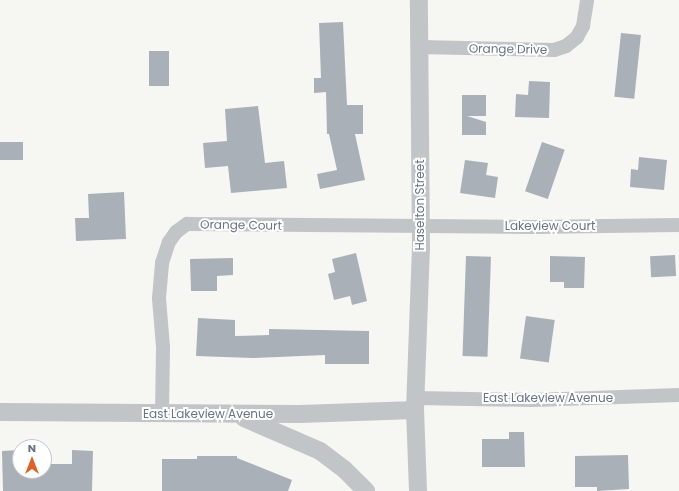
<!DOCTYPE html>
<style>
body{margin:0}
#map{position:relative;width:679px;height:491px;overflow:hidden;background:#f6f6f3;font-family:Poppins,sans-serif}
div>[style]{position:absolute}
.building>*{inset:0;background:#aab0b7;transform-origin:0 0}
.minor>*{height:14px;margin:-7px;padding:0 7px;transform-origin:7px;border-radius:7px;background:#c1c5c8}
.tertiary>*{height:18px;margin:-9px;padding:0 9px;transform-origin:9px;border-radius:9px;background:#c1c5c8}
span{translate:-50% -50%;white-space:nowrap;text-align:center;line-height:1.15;-webkit-text-stroke:4px #fff;paint-order:stroke}
.street-label{font-size:12px;color:#667483}
.north{position:absolute;left:12px;top:439px;width:40px;height:40px;box-sizing:border-box;background:#fff;border:1px solid #c2c7cd;border-radius:50%;rotate:0deg;font-size:11px;font-weight:700;line-height:16px;text-align:center;color:#667483}
.north::after{content:'';display:block;margin:auto;width:14px;height:18px;background:#dd612b;clip-path:polygon(50% 0,100% 100%,50% 72%,0 100%)}
</style>
<div id="map">
<div class="building">
<i style="clip-path:polygon(343px 22px,347px 105px,363px 105px,363px 134px,355px 134px,365px 180px,320px 189px,317px 174px,337px 170px,329px 134px,327px 134px,326px 92px,314px 93px,314px 78px,321px 78px,319px 23px)"></i>
<i style="left:621px;top:33px;width:20px;height:64px;rotate:6deg"></i>
<i style="left:149px;top:51px;width:20px;height:35px"></i>
<i style="clip-path:polygon(529px 81px,550px 82px,549px 118px,515px 117px,516px 94px,528px 95px)"></i>
<i style="clip-path:polygon(462px 95px,486px 95px,486px 116px,467px 116px,486px 122px,486px 135px,462px 135px)"></i>
<i style="clip-path:polygon(258px 106px,265px 163px,284px 161px,287px 188px,231px 193px,228px 166px,205px 168px,203px 143px,227px 141px,225px 109px)"></i>
<i style="left:0;top:142px;width:23px;height:18px"></i>
<i style="left:542px;top:142px;width:24px;height:52px;rotate:19deg"></i>
<i style="clip-path:polygon(639px 157px,667px 160px,664px 190px,630px 187px,631px 169px,638px 170px)"></i>
<i style="clip-path:polygon(465px 160px,488px 163px,486px 175px,498px 177px,495px 198px,460px 193px)"></i>
<i style="clip-path:polygon(124px 192px,126px 239px,76px 241px,75px 218px,89px 218px,88px 194px)"></i>
<i style="clip-path:polygon(356px 253px,367px 301px,352px 305px,350px 296px,334px 300px,328px 274px,335px 272px,332px 259px)"></i>
<i style="left:675px;top:255px;width:21px;height:25px;rotate:87deg"></i>
<i style="left:466px;top:256px;width:25px;height:100px;rotate:2deg"></i>
<i style="clip-path:polygon(550px 256px,585px 257px,584px 288px,564px 288px,564px 282px,550px 282px)"></i>
<i style="clip-path:polygon(233px 258px,233px 275px,217px 276px,217px 291px,191px 291px,190px 259px)"></i>
<i style="left:526px;top:316px;width:29px;height:43px;rotate:8deg"></i>
<i style="clip-path:polygon(198px 318px,235px 320px,235px 336px,269px 335px,269px 329px,369px 331px,369px 364px,325px 364px,325px 355px,253px 358px,196px 356px)"></i>
<i style="clip-path:polygon(509px 432px,524px 432px,525px 467px,482px 467px,482px 439px,509px 439px)"></i>
<i style="clip-path:polygon(20px 450px,20px 471px,44px 471px,44px 464px,72px 464px,72px 450px,93px 451px,92px 491px,3px 491px,2px 451px)"></i>
<i style="clip-path:polygon(628px 455px,629px 489px,597px 491px,597px 487px,575px 487px,575px 456px)"></i>
<i style="clip-path:polygon(197px 456px,237px 456px,237px 458px,292px 480px,288px 491px,162px 491px,162px 459px,197px 459px)"></i>
</div>
<div class="minor">
<i style="left:419px;top:47px;width:135px;rotate:1.3deg"></i>
<i style="left:554px;top:50px;width:13px;rotate:-18deg"></i>
<i style="left:566px;top:46px;width:14px;rotate:-39deg"></i>
<i style="left:577px;top:37px;width:13px;rotate:-61deg"></i>
<i style="left:583px;top:26px;width:26px;rotate:-81deg"></i>
<i style="left:416px;top:398px;width:117px;rotate:1deg"></i>
<i style="left:533px;top:400px;width:146px;rotate:-2deg"></i>
<i style="left:162px;top:413px;width:66px;rotate:-89.1deg"></i>
<i style="left:163px;top:347px;width:49px;rotate:-94.7deg"></i>
<i style="left:159px;top:298px;width:35px;rotate:-85deg"></i>
<i style="left:162px;top:263px;width:22px;rotate:-72deg"></i>
<i style="left:169px;top:242px;width:12px;rotate:-55deg"></i>
<i style="left:176px;top:232px;width:14px;rotate:-36deg"></i>
<i style="left:187px;top:224px;width:346px;rotate:0.5deg"></i>
<i style="left:533px;top:227px;width:146px;rotate:-0.8deg"></i>
</div>
<div class="tertiary">
<i style="left:0;top:412px;width:300px;rotate:0.4deg"></i>
<i style="left:300px;top:414px;width:115px;rotate:-2deg"></i>
<i style="left:244px;top:418px;width:83px;rotate:23.5deg"></i>
<i style="left:320px;top:451px;width:31px;rotate:37deg"></i>
<i style="left:345px;top:470px;width:30px;rotate:45deg"></i>
<i style="left:418px;top:491px;width:81px;rotate:-92.1deg"></i>
<i style="left:415px;top:410px;width:162px;rotate:-87.9deg"></i>
<i style="left:421px;top:248px;width:248px;rotate:-90.5deg"></i>
</div>
<div class="street-label">
<span style="left:508px;top:49px;rotate:1deg">Orange Drive</span>
<span style="left:420px;top:205px;rotate:-90deg">Haselton Street</span>
<span style="left:241px;top:225px;rotate:1deg">Orange Court</span>
<span style="left:550px;top:226px">Lakeview Court</span>
<span style="left:548px;top:398px">East Lakeview Avenue</span>
<span style="left:208px;top:414px">East Lakeview Avenue</span>
</div>
<div class="north">N</div>
</div>
